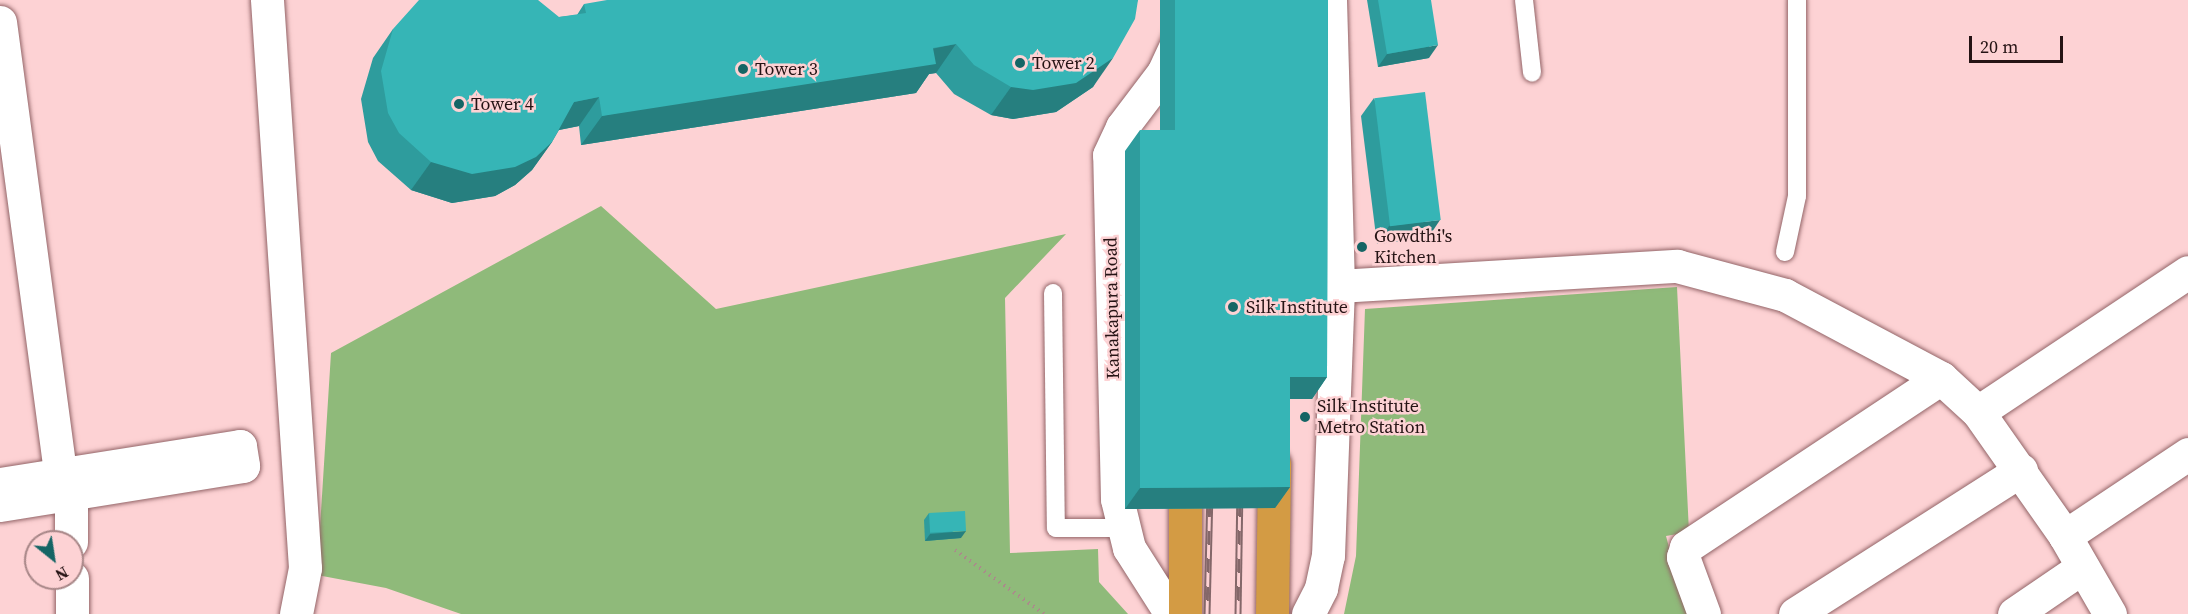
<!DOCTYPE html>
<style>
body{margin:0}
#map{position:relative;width:2188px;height:614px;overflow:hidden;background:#fdd2d4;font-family:"Source Serif 4",serif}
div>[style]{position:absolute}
.green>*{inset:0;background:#8fba7a}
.path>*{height:4px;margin-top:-2px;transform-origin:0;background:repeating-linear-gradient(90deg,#ab8a8b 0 1.5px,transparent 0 6px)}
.roads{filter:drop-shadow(0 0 2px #936568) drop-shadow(0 0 2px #936568)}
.lane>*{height:18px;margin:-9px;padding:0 9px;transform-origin:9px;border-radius:9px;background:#fff}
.street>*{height:33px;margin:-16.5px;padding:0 16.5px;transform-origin:16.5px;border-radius:16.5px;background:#fff}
.secondary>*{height:33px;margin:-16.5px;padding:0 16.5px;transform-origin:16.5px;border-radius:16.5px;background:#fff}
.highway>*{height:33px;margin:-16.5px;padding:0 16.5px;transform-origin:16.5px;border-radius:16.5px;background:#d39b44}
.rail>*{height:7px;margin-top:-3.5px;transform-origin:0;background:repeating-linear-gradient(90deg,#fdd2d4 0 14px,#846769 0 28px);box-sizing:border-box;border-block:2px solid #846769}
.wall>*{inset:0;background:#2e9c9d}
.shaded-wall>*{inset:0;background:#267f7f}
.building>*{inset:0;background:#36b5b6;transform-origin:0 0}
.dots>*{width:16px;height:16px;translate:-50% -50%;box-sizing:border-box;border:3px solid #fdd2d4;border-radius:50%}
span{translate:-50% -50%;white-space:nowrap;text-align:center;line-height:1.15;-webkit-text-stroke:5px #fdd2d4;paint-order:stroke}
.poi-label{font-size:18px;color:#251314}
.left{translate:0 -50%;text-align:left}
.street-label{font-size:18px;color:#251314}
.north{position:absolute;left:24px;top:530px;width:60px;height:60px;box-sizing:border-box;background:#fdd2d4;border:2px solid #a78687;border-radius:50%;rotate:150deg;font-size:16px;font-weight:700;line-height:24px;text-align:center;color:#251314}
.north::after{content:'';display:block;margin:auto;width:21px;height:27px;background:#156565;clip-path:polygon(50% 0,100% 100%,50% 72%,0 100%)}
.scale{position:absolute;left:1969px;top:36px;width:94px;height:27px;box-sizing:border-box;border:3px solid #251314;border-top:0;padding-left:8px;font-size:18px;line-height:21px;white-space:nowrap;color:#251314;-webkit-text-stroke:4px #fdd2d4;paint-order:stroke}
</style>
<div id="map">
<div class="green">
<i style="clip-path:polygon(601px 206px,716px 309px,1066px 234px,1005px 298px,1010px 553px,1098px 549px,1099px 582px,1128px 614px,461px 614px,386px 588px,317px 575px,331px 353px)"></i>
<i style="clip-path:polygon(1677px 287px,1689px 532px,1666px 536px,1687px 614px,1344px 614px,1356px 556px,1365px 309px)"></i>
</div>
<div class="path">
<i style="left:955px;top:550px;width:110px;rotate:35.7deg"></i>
</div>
<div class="roads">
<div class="lane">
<i style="left:1524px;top:0;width:73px;rotate:83.7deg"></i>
<i style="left:1785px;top:252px;width:57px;rotate:-77.9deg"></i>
<i style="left:1797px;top:196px;width:196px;rotate:-90deg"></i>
<i style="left:1053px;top:293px;width:235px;rotate:89.3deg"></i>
<i style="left:1056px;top:528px;width:65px"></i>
</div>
<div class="street">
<i style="left:0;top:22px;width:456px;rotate:82.4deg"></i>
<i style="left:1338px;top:286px;width:340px;rotate:-3.4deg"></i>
<i style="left:1677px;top:266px;width:112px;rotate:15deg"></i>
<i style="left:1785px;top:295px;width:177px;rotate:28deg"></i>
<i style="left:1941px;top:378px;width:50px;rotate:42.6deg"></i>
<i style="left:1978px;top:412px;width:151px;rotate:54.9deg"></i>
<i style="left:2065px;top:536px;width:90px;rotate:60deg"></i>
<i style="left:1978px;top:412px;width:252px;rotate:-33.7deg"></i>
<i style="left:71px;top:473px;width:69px;rotate:90deg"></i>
<i style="left:0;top:484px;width:243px;rotate:-9deg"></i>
<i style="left:240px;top:446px;width:20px;rotate:81deg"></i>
<i style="left:243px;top:466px;width:246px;rotate:170.9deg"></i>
<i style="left:2065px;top:536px;width:148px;rotate:-33.7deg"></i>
<i style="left:72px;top:578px;width:36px;rotate:90deg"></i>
<i style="left:1704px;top:614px;width:61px;rotate:-110.2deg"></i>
<i style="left:1683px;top:557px;width:10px;rotate:-73deg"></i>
<i style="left:1686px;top:547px;width:306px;rotate:-33.5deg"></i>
<i style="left:1795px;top:614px;width:268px;rotate:-32.5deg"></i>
<i style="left:2014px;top:614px;width:83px;rotate:-34.3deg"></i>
</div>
<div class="secondary">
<i style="left:267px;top:0;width:569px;rotate:86.17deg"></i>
<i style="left:305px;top:568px;width:47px;rotate:101.1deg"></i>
<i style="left:1171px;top:614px;width:78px;rotate:-122.5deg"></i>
<i style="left:1129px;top:548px;width:50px;rotate:-103.8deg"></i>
<i style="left:1117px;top:499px;width:344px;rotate:-91.3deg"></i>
<i style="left:1109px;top:155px;width:31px;rotate:-65deg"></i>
<i style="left:1122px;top:127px;width:68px;rotate:-52.8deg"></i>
<i style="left:1163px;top:73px;width:38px;rotate:-65deg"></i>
<i style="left:1308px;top:614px;width:29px;rotate:-63deg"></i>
<i style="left:1321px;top:588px;width:33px;rotate:-78deg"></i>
<i style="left:1328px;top:556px;width:138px;rotate:-87.9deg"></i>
<i style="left:1333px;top:418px;width:132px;rotate:-87.8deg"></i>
<i style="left:1338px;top:286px;width:286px;rotate:-91.6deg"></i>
</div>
<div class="highway">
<i style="left:1185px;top:463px;width:151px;rotate:90deg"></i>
<i style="left:1272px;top:614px;width:150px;rotate:-89.2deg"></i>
</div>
</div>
<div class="rail">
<i style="left:1207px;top:614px;width:123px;rotate:-88.6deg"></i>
<i style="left:1238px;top:614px;width:123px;rotate:-89.1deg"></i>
</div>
<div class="wall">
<i style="clip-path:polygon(1138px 0,1093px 87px,1056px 112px,1013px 119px,991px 115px,954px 94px,936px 73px,929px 74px,916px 93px,581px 145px,579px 126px,559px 130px,552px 142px,532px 170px,515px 185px,495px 196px,452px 203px,411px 190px,378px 161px,368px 142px,361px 99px,373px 58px,393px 29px,559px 17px,577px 15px,584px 4px)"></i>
<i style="clip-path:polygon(1160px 0,1328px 0,1327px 377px,1312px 399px,1290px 399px,1290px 487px,1275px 508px,1125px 509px,1125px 151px,1140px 130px,1160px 130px)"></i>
<i style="clip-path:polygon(1367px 0,1431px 0,1429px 58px,1378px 67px)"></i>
<i style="clip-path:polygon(1374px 98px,1428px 238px,1377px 244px,1361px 116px)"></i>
<i style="clip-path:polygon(929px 513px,961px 538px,925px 541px,924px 520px)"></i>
</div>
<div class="shaded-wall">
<i style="clip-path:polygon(956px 44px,936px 73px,929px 74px,916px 93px,581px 145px,602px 116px)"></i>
<i style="clip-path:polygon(1438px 45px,1429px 58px,1378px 67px,1387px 54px)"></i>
<i style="clip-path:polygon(1113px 58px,1093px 87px,1056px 112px,1013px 119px,991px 115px,1011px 87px)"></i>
<i style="clip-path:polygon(599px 97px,579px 126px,554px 131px,574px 102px)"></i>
<i style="clip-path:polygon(552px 142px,532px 170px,515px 185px,495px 196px,452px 203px,411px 190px,431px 162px)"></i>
<i style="clip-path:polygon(1440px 220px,1428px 238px,1377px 244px,1389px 226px)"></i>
<i style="clip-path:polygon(1290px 377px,1327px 377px,1312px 399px,1274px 399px)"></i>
<i style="clip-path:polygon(1290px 487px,1275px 508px,1125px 509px,1140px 488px)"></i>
<i style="clip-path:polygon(966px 531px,961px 538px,925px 541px,930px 534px)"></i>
</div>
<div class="building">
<i style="clip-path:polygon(419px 0,538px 0,559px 17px,586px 13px,584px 4px,607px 0,1138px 0,1135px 19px,1113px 58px,1076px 83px,1033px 90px,1011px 87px,974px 65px,956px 44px,933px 48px,936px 64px,602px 116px,599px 97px,574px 102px,552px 142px,536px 157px,515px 167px,472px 174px,431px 162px,399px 133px,388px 113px,381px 71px,393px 29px)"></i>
<i style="clip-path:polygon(1175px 0,1328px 0,1327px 377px,1290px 377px,1290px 487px,1140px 488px,1140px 130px,1175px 130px)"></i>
<i style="clip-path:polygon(1378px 0,1431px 0,1438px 45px,1387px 54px)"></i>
<i style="left:1425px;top:92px;width:129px;height:51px;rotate:83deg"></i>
<i style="left:965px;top:511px;width:20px;height:36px;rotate:87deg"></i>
</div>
<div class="dots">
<i style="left:1020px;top:63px;background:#156565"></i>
<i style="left:743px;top:69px;background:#156565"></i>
<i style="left:459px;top:104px;background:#156565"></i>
<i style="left:1362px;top:247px;background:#156565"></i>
<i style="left:1233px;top:307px;background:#156565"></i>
<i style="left:1305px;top:417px;background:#156565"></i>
</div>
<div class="poi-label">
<span class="left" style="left:1032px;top:63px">Tower 2</span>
<span class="left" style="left:755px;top:69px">Tower 3</span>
<span class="left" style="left:471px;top:104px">Tower 4</span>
<span class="left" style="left:1374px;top:247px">Gowdthi's<br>Kitchen</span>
<span class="left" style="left:1246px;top:307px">Silk Institute</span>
<span class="left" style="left:1317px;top:417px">Silk Institute<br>Metro Station</span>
</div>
<div class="street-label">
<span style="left:1112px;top:308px;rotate:-91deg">Kanakapura Road</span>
</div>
<div class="north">N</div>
<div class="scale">20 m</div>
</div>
